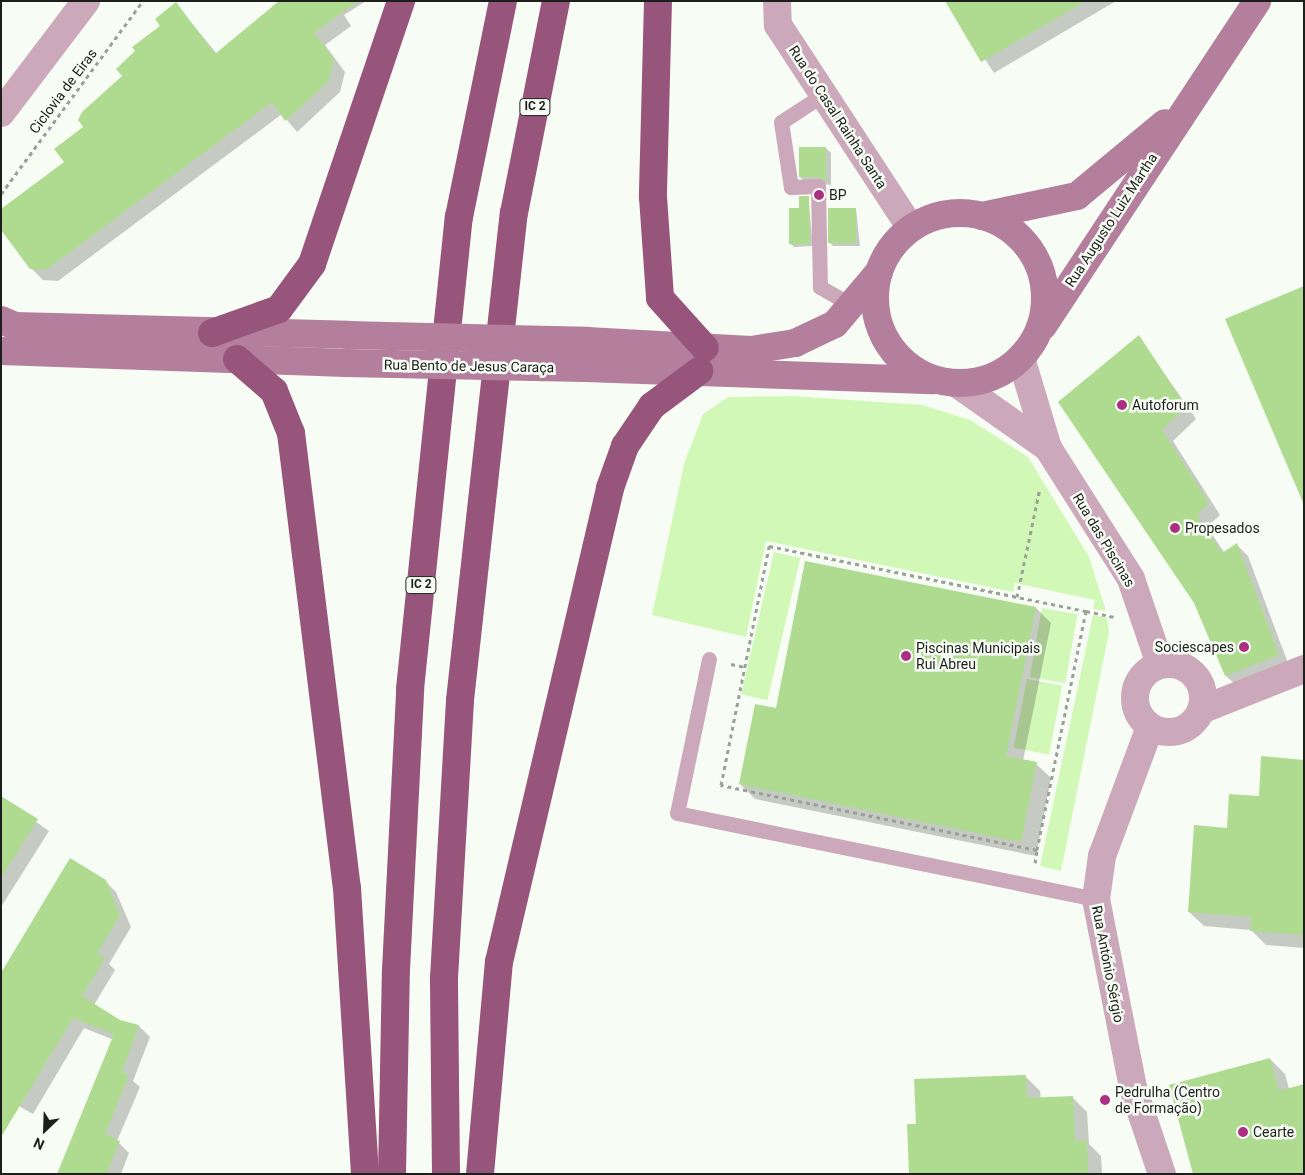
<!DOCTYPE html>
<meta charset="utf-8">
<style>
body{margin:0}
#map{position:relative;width:1305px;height:1175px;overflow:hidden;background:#f7fdf4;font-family:Roboto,sans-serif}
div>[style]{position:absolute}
.green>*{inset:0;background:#d1f8b6;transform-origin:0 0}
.shadow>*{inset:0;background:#0003}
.building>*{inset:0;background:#afdb90;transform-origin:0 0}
.path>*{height:3px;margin-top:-1.5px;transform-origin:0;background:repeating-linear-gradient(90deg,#9ba099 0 4px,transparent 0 8px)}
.service>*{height:15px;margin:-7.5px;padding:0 7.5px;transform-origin:7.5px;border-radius:7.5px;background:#cca8bb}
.minor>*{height:28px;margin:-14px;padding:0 14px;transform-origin:14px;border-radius:14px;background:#cca8bb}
.minor>.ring{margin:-14px;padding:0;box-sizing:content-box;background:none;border:28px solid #cca8bb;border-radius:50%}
.tertiary>*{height:28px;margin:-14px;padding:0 14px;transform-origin:14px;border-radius:14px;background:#cca8bb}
.secondary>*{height:28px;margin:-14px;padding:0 14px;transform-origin:14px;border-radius:14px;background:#b37f9c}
.secondary>.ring{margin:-14px;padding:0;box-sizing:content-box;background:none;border:28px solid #b37f9c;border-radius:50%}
.trunk>*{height:28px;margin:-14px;padding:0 14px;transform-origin:14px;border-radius:14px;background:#97557c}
.secondary-bridge>*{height:28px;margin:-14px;padding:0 14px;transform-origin:14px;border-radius:14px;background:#b37f9c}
.dots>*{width:14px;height:14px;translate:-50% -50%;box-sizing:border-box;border:2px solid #f7fdf4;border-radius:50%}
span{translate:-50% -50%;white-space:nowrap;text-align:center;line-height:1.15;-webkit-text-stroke:5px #f7fdf4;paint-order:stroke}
.shield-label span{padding:1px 4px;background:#f7fdf4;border:1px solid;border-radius:4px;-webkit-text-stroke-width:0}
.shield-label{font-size:12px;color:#1d1f1c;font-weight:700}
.street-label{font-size:14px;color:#1d1f1c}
.poi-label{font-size:14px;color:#1d1f1c}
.left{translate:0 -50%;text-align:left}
.right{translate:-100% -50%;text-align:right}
.frame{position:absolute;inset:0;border:2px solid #1d1f1c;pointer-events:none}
.north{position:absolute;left:20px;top:1105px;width:50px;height:50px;-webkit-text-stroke:4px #f7fdf4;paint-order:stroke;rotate:204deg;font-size:14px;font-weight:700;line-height:20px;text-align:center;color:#1d1f1c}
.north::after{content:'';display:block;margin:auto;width:18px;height:22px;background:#1d1f1c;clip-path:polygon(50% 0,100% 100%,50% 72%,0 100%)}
</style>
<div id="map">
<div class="green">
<i style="clip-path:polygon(794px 396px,922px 405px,970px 420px,1028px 457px,1089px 557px,1106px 611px,1093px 609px,1095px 600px,1015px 583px,1013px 592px,766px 541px,746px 637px,652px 615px,684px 464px,703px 414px,728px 397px)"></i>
<i style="left:774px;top:552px;width:27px;height:146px;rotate:13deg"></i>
<i style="left:1042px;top:608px;width:36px;height:70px;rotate:10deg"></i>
<i style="clip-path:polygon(1093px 615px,1107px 618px,1109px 632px,1061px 871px,1040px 866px)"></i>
<i style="left:1027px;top:679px;width:36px;height:70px;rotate:11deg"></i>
</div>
<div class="shadow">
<i style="clip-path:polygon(280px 1px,366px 1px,344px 15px,351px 26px,325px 45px,345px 72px,340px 92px,297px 132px,282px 114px,58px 281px,43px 280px,31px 268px,66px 162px,85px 127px,176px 4px,217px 54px)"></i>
<i style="clip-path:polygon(947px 1px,1116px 1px,994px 73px)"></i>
<i style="clip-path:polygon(826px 148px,831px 153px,831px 185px,805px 182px,800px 177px)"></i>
<i style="clip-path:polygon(808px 197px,813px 246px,794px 247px,790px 243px,800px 209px)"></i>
<i style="clip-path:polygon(856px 209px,860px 246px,833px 246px,830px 243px)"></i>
<i style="clip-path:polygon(1139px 337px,1196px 419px,1173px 441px,1220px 515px,1207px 527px,1224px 552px,1237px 545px,1248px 556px,1289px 666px,1238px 687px,1226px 676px,1195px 602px)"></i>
<i style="clip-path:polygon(806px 562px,1036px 608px,1051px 623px,1023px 761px,1036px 764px,1051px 778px,1036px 856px,755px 799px,740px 784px,777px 710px)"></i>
<i style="clip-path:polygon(1304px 761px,1304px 948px,1266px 945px,1251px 930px,1204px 926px,1189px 912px,1228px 829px)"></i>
<i style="clip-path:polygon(1px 797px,49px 831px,1px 907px)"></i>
<i style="clip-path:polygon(105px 881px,116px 892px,131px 927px,109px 964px,115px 970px,94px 1005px,120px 1022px,139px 1026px,150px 1037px,133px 1081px,140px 1087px,117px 1141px,129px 1153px,121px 1174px,58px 1174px,114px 1040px,84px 1028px,33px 1114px,10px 1101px)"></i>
<i style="clip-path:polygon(1270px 1059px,1285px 1074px,1289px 1089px,1195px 1174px)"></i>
<i style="clip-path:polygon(1025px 1076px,1040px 1091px,1041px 1098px,1072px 1097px,1087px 1112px,1089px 1144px,1101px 1156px,1102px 1174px,910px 1174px,917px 1125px)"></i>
</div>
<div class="building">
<i style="clip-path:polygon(279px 1px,358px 1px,314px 33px,334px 59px,329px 81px,285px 121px,272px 102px,46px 270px,30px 269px,1px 230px,1px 209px,64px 162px,54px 149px,83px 127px,78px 120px,82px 112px,122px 76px,116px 69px,135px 51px,132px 47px,160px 26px,155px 19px,176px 2px,215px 54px)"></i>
<i style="clip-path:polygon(945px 1px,1086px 1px,981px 62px)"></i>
<i style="clip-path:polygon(799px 147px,826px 147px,826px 182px,818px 177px,799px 177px)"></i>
<i style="clip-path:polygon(799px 196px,809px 196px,810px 244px,789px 244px,789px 208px,799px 208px)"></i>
<i style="left:828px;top:208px;width:28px;height:35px"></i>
<i style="clip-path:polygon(1304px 286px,1304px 505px,1225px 319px)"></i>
<i style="clip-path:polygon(1139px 335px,1186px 407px,1162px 430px,1209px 503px,1197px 515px,1222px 553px,1237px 543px,1279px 655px,1225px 676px,1194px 603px,1058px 402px)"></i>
<i style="clip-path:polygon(805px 561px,1036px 607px,1006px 756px,1037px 762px,1021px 842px,739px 784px,755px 704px,776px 708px)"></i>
<i style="clip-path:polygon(1261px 756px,1304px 760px,1304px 935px,1250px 931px,1251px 917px,1188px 912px,1194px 825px,1227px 828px,1229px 794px,1259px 796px)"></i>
<i style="clip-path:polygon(1px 796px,38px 819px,1px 878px)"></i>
<i style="clip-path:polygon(70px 858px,106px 880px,120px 915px,97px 954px,105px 958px,82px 996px,120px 1020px,139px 1025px,122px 1072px,129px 1075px,105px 1134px,120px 1141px,106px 1174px,57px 1174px,114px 1034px,73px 1018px,1px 1137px,1px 973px)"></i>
<i style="clip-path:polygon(1270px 1058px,1279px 1091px,1304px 1084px,1304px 1174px,1193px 1174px,1169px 1085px)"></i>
<i style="clip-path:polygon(1026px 1075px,1027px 1098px,1073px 1096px,1075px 1141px,1087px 1140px,1088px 1174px,909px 1174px,907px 1124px,916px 1124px,914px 1079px)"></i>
</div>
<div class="path">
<i style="left:1px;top:194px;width:240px;rotate:-53.7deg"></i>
<i style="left:1017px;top:597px;width:111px;rotate:-78.1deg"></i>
<i style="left:1086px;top:611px;width:244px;rotate:101.6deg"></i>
<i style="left:1037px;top:850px;width:323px;rotate:-168.4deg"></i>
<i style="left:721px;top:785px;width:244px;rotate:-78.6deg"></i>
<i style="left:769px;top:546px;width:324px;rotate:11.6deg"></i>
<i style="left:1086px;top:611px;width:29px;rotate:12deg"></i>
<i style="left:731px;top:664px;width:14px;rotate:12deg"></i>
<i style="left:1035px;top:863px;width:13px;rotate:-81deg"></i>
</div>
<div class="service">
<i style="left:824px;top:94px;width:51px;rotate:146.9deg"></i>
<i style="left:781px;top:122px;width:66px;rotate:81.3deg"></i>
<i style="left:791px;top:187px;width:27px;rotate:-2deg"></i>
<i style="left:818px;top:186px;width:101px;rotate:88.9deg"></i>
<i style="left:820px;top:287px;width:36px;rotate:30deg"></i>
<i style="left:709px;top:659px;width:157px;rotate:101.7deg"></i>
<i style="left:677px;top:813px;width:428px;rotate:11.6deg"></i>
</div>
<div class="minor">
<i style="left:777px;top:1px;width:24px;rotate:88deg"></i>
<i style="left:778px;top:25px;width:243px;rotate:56.8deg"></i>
<i style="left:1021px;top:358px;width:94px;rotate:73.3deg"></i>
<i style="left:1048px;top:448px;width:155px;rotate:57.6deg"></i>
<i style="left:1131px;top:579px;width:90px;rotate:71.2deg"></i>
<i style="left:956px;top:383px;width:113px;rotate:35.2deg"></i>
<i class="ring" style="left:1135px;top:664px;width:40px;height:40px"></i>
<i style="left:1201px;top:710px;width:111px;rotate:-21.7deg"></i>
<i style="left:1150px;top:727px;width:138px;rotate:110.4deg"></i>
<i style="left:1102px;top:856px;width:43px;rotate:97.9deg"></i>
<i style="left:1096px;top:899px;width:193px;rotate:78.9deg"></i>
<i style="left:1133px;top:1088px;width:91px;rotate:71.4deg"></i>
</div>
<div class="tertiary">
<i style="left:1px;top:113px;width:141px;rotate:-52.8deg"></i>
</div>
<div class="secondary">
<i class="ring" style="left:875px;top:213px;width:142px;height:142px"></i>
<i style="left:982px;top:216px;width:97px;rotate:-11.9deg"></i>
<i style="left:1077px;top:196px;width:114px;rotate:-39.7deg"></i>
<i style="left:1px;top:320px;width:15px;rotate:23deg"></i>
<i style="left:15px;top:326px;width:333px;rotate:1.5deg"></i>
<i style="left:1043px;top:326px;width:389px;rotate:-56.6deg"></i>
<i style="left:587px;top:341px;width:164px;rotate:3.1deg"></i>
<i style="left:751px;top:350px;width:45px;rotate:-9deg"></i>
<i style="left:795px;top:343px;width:44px;rotate:-25.4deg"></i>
<i style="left:835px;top:324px;width:68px;rotate:-49.8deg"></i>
<i style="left:1px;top:351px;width:345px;rotate:2deg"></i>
<i style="left:585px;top:368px;width:348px;rotate:2deg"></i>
</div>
<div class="trunk">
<i style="left:658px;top:1px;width:196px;rotate:91.5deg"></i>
<i style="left:653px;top:197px;width:101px;rotate:86deg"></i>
<i style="left:660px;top:298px;width:67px;rotate:48deg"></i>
<i style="left:212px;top:333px;width:71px;rotate:-19.7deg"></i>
<i style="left:279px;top:309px;width:56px;rotate:-53.7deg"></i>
<i style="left:312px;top:264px;width:278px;rotate:-71.3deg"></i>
<i style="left:237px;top:359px;width:49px;rotate:40.9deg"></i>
<i style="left:274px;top:391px;width:45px;rotate:68deg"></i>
<i style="left:291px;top:433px;width:458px;rotate:83deg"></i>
<i style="left:347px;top:888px;width:287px;rotate:86.4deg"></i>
<i style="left:392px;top:1174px;width:204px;rotate:-88.9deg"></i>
<i style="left:396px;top:970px;width:281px;rotate:-87.1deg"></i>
<i style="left:410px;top:689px;width:475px;rotate:-84.1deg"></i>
<i style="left:459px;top:217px;width:220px;rotate:-78.5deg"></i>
<i style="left:446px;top:1174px;width:196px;rotate:-90.6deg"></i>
<i style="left:444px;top:978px;width:278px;rotate:-86.7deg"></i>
<i style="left:460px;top:700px;width:490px;rotate:-83.7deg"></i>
<i style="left:514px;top:213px;width:216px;rotate:-78.8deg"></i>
<i style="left:480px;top:1174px;width:213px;rotate:-84.9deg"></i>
<i style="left:499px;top:962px;width:487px;rotate:-76.8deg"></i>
<i style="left:610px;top:488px;width:45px;rotate:-70.3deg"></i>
<i style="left:625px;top:446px;width:48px;rotate:-56deg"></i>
<i style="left:652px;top:406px;width:59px;rotate:-36.7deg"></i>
</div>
<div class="secondary-bridge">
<i style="left:348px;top:335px;width:239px;rotate:1.4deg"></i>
<i style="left:346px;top:363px;width:239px;rotate:1.2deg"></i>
</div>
<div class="dots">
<i style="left:819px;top:195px;background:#ac3082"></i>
<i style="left:1122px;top:405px;background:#ac3082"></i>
<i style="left:1175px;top:528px;background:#ac3082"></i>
<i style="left:1244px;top:647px;background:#ac3082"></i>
<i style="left:906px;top:656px;background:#ac3082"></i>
<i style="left:1105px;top:1100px;background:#ac3082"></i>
<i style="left:1243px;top:1132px;background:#ac3082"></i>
</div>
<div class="shield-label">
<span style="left:535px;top:107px">IC 2</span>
<span style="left:421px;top:585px">IC 2</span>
</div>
<div class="street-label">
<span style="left:63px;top:91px;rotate:-53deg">Ciclovia de Eiras</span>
<span style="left:838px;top:117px;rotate:57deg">Rua do Casal Rainha Santa</span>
<span style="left:1111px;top:220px;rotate:-57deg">Rua Augusto Luiz Martha</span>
<span style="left:469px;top:366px;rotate:1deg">Rua Bento de Jesus Caraça</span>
<span style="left:1104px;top:540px;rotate:59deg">Rua das Piscinas</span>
<span style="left:1108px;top:964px;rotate:79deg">Rua António Sérgio</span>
</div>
<div class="poi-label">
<span class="left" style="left:829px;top:195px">BP</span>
<span class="left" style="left:1132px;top:405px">Autoforum</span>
<span class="left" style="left:1185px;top:528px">Propesados</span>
<span class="right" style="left:1234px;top:647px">Sociescapes</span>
<span class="left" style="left:916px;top:656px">Piscinas Municipais<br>Rui Abreu</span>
<span class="left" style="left:1115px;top:1100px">Pedrulha (Centro<br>de Formação)</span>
<span class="left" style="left:1253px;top:1132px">Cearte</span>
</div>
<div class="frame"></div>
<div class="north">N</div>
</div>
